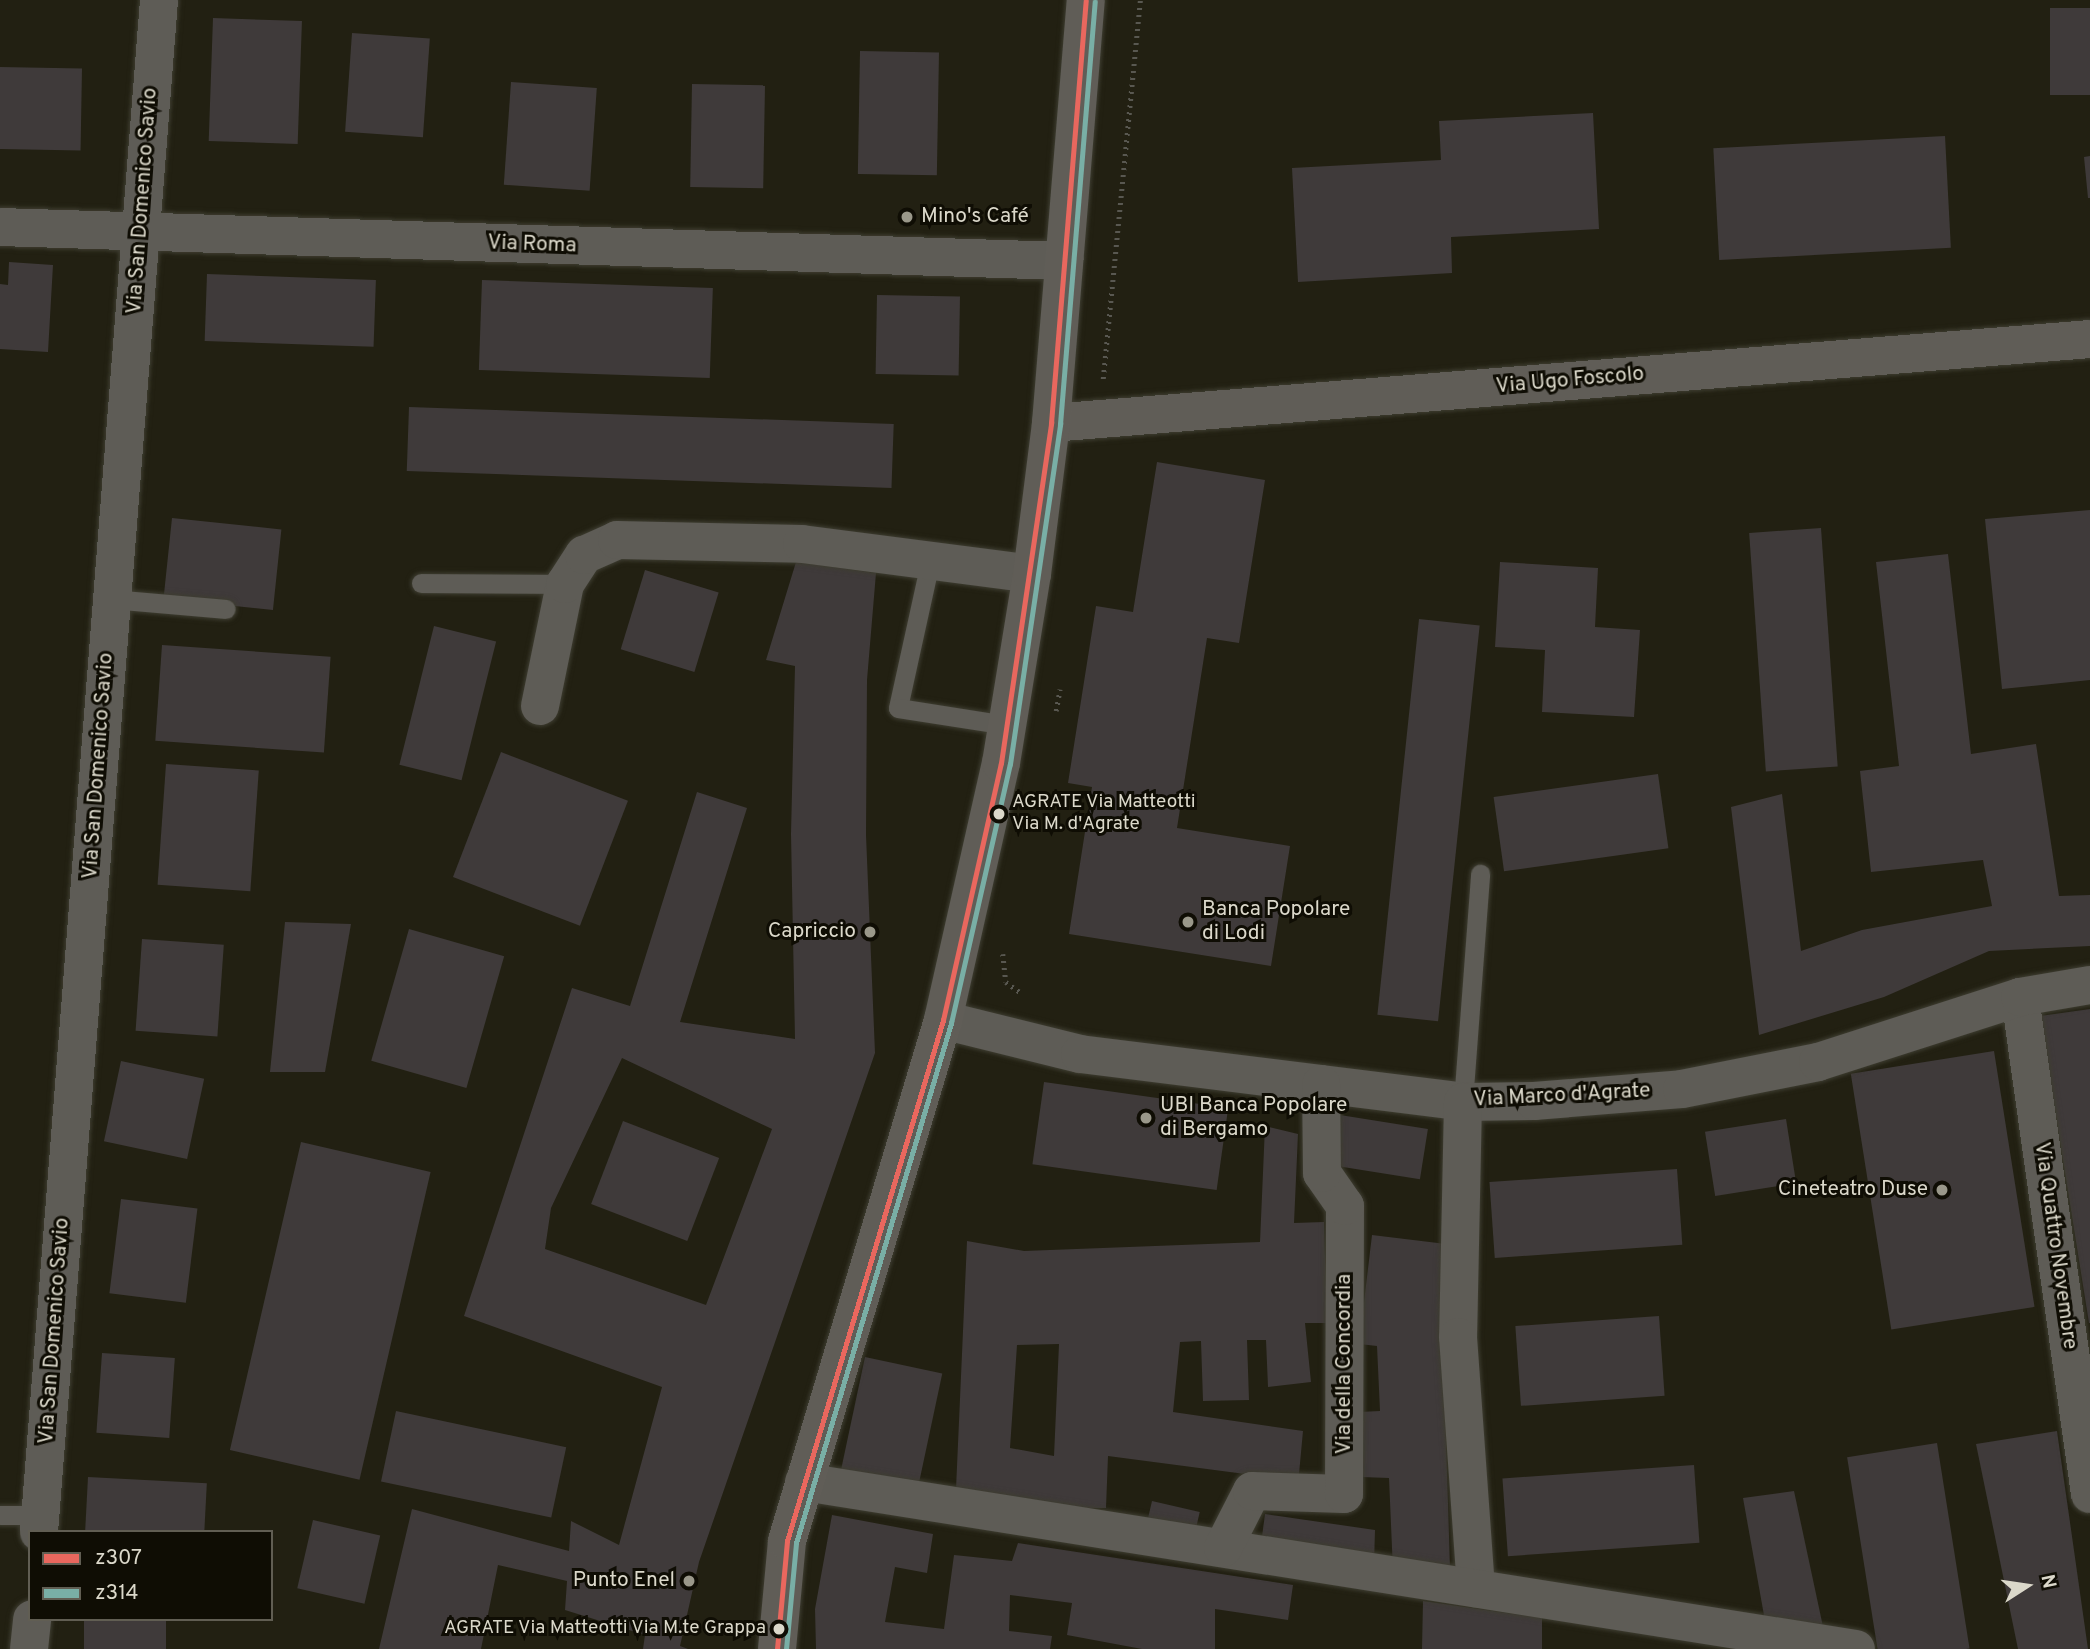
<!DOCTYPE html>
<meta charset="utf-8">
<style>
body{margin:0}
#map{position:relative;width:2090px;height:1649px;overflow:hidden;background:#222012;font-family:Overpass,sans-serif}
div>[style]{position:absolute}
.building>*{inset:0;background:#3f3a3a;transform-origin:0 0}
.path>*{height:4.5px;margin-top:-2.25px;transform-origin:0;background:repeating-linear-gradient(90deg,#595851 0 2px,transparent 0 7px)}
.roads{filter:drop-shadow(0 0 2px #3e3d31) drop-shadow(0 0 2px #3e3d31)}
.lane>*{height:19px;margin:-9.5px;padding:0 9.5px;transform-origin:9.5px;border-radius:9.5px;background:#5e5c56}
.street>*{height:38px;margin:-19px;padding:0 19px;transform-origin:19px;border-radius:19px;background:#5e5c56}
.secondary>*{height:38px;margin:-19px;padding:0 19px;transform-origin:19px;border-radius:19px;background:#605d57}
.bus-1>*{height:5px;margin:-2.5px;padding:0 2.5px;transform-origin:2.5px;border-radius:2.5px;background:#e9675e}
.bus-2>*{height:5px;margin:-2.5px;padding:0 2.5px;transform-origin:2.5px;border-radius:2.5px;background:#79afa6}
.dots>*{width:19px;height:19px;translate:-50% -50%;box-sizing:border-box;border:4px solid #0f0d04;border-radius:50%}
span{translate:-50% -50%;white-space:nowrap;text-align:center;line-height:1.15;-webkit-text-stroke:6px #0f0d04;paint-order:stroke}
.bus-label{font-size:19px;color:#dbd8ca}
.left{translate:0 -50%;text-align:left}
.right{translate:-100% -50%;text-align:right}
.street-label{font-size:21px;color:#dbd8ca}
.poi-label{font-size:21px;color:#dbd8ca}
.legend{position:absolute;left:28px;top:1530px;width:245px;height:91px;box-sizing:border-box;background:#0f0d04;border:2px solid #615e53;margin:0;padding:9px 12px;list-style:none;font-size:21px;color:#dbd8ca}
.legend li{display:flex;align-items:center;gap:14px;height:35px}
.legend b{width:35px;border:2px solid #615e53}
.north{position:absolute;left:1992px;top:1551px;width:70px;height:70px;-webkit-text-stroke:5px #0f0d04;paint-order:stroke;rotate:78deg;font-size:19px;font-weight:700;line-height:28px;text-align:center;color:#dbd8ca}
.north::after{content:'';display:block;margin:auto;width:24px;height:32px;background:#dbd8ca;clip-path:polygon(50% 0,100% 100%,50% 72%,0 100%)}
</style>
<div id="map">
<div class="building">
<i style="left:2090px;top:8px;width:87px;height:40px;rotate:90deg"></i>
<i style="left:213px;top:18px;width:89px;height:123px;rotate:2deg"></i>
<i style="left:352px;top:33px;width:78px;height:99px;rotate:4deg"></i>
<i style="left:860px;top:51px;width:79px;height:123px;rotate:1deg"></i>
<i style="left:0;top:67px;width:82px;height:82px;rotate:1deg"></i>
<i style="left:511px;top:82px;width:86px;height:103px;rotate:4deg"></i>
<i style="left:692px;top:84px;width:73px;height:103px;rotate:1deg"></i>
<i style="clip-path:polygon(1593px 113px,1599px 229px,1451px 237px,1452px 273px,1298px 282px,1292px 168px,1441px 160px,1439px 121px)"></i>
<i style="left:1945px;top:136px;width:112px;height:232px;rotate:87deg"></i>
<i style="clip-path:polygon(2090px 156px,2090px 198px,2088px 198px,2084px 157px)"></i>
<i style="clip-path:polygon(9px 262px,53px 265px,48px 352px,0 349px,0 284px,8px 285px)"></i>
<i style="left:207px;top:274px;width:169px;height:67px;rotate:2deg"></i>
<i style="left:482px;top:280px;width:231px;height:90px;rotate:2deg"></i>
<i style="left:877px;top:295px;width:83px;height:79px;rotate:1deg"></i>
<i style="left:409px;top:407px;width:485px;height:64px;rotate:2deg"></i>
<i style="clip-path:polygon(1157px 462px,1265px 480px,1239px 643px,1207px 638px,1177px 828px,1290px 846px,1271px 966px,1069px 934px,1092px 787px,1068px 783px,1096px 606px,1133px 612px)"></i>
<i style="clip-path:polygon(2090px 510px,2090px 680px,2002px 689px,1985px 519px)"></i>
<i style="left:172px;top:518px;width:110px;height:81px;rotate:6deg"></i>
<i style="left:1821px;top:528px;width:239px;height:72px;rotate:86deg"></i>
<i style="clip-path:polygon(1948px 554px,1971px 754px,2036px 744px,2059px 896px,2090px 895px,2090px 946px,1989px 951px,1884px 997px,1759px 1035px,1731px 807px,1782px 794px,1801px 951px,1862px 930px,1992px 906px,1983px 860px,1871px 872px,1860px 771px,1899px 766px,1876px 562px)"></i>
<i style="clip-path:polygon(evenodd,796px 562px,876px 573px,867px 680px,866px 835px,875px 1053px,699px 1562px,680px 1646px,688px 1649px,643px 1649px,645px 1635px,565px 1610px,567px 1581px,498px 1565px,481px 1649px,379px 1649px,412px 1509px,569px 1551px,571px 1521px,619px 1545px,662px 1387px,464px 1316px,572px 988px,630px 1006px,697px 792px,747px 808px,680px 1022px,795px 1039px,791px 834px,795px 666px,766px 660px,796px 562px,622px 1058px,772px 1129px,706px 1305px,545px 1249px,551px 1208px,622px 1058px)"></i>
<i style="clip-path:polygon(1500px 562px,1598px 568px,1595px 627px,1640px 630px,1634px 717px,1542px 712px,1545px 650px,1495px 647px)"></i>
<i style="left:645px;top:570px;width:77px;height:83px;rotate:17deg"></i>
<i style="left:1419px;top:619px;width:61px;height:398px;rotate:6deg"></i>
<i style="left:434px;top:626px;width:64px;height:143px;rotate:14deg"></i>
<i style="left:162px;top:645px;width:169px;height:96px;rotate:4deg"></i>
<i style="left:501px;top:752px;width:136px;height:134px;rotate:21deg"></i>
<i style="left:166px;top:764px;width:93px;height:121px;rotate:4deg"></i>
<i style="left:1658px;top:774px;width:75px;height:166px;rotate:82deg"></i>
<i style="clip-path:polygon(285px 922px,351px 924px,325px 1072px,270px 1072px)"></i>
<i style="left:409px;top:929px;width:99px;height:137px;rotate:16deg"></i>
<i style="left:142px;top:939px;width:82px;height:92px;rotate:4deg"></i>
<i style="clip-path:polygon(2090px 1009px,2090px 1323px,2089px 1323px,2040px 1016px)"></i>
<i style="left:1994px;top:1051px;width:259px;height:145px;rotate:81deg"></i>
<i style="left:121px;top:1061px;width:85px;height:82px;rotate:12deg"></i>
<i style="left:1044px;top:1082px;width:186px;height:83px;rotate:8deg"></i>
<i style="left:1340px;top:1115px;width:89px;height:51px;rotate:9deg"></i>
<i style="left:1786px;top:1119px;width:65px;height:82px;rotate:81deg"></i>
<i style="left:623px;top:1121px;width:103px;height:89px;rotate:21deg"></i>
<i style="clip-path:polygon(evenodd,1265px 1126px,1298px 1134px,1294px 1223px,1324px 1222px,1327px 1323px,1305px 1323px,1311px 1382px,1268px 1387px,1266px 1340px,1247px 1340px,1249px 1400px,1203px 1401px,1201px 1341px,1180px 1342px,1173px 1412px,1303px 1431px,1299px 1474px,1245px 1474px,1108px 1456px,1106px 1508px,1053px 1508px,956px 1489px,967px 1241px,1024px 1251px,1260px 1242px,1265px 1126px,1059px 1344px,1054px 1456px,1010px 1448px,1017px 1345px,1059px 1344px)"></i>
<i style="left:301px;top:1142px;width:133px;height:316px;rotate:13deg"></i>
<i style="left:1677px;top:1169px;width:76px;height:188px;rotate:86deg"></i>
<i style="left:121px;top:1199px;width:77px;height:95px;rotate:7deg"></i>
<i style="clip-path:polygon(1372px 1235px,1446px 1244px,1443px 1344px,1450px 1568px,1393px 1571px,1389px 1478px,1361px 1477px,1359px 1412px,1380px 1411px,1377px 1346px,1359px 1344px)"></i>
<i style="left:1659px;top:1316px;width:80px;height:144px;rotate:86deg"></i>
<i style="left:102px;top:1353px;width:73px;height:80px;rotate:4deg"></i>
<i style="left:865px;top:1357px;width:79px;height:117px;rotate:12deg"></i>
<i style="left:396px;top:1411px;width:174px;height:72px;rotate:12deg"></i>
<i style="clip-path:polygon(2057px 1431px,2088px 1649px,2018px 1649px,1976px 1444px)"></i>
<i style="left:1937px;top:1443px;width:208px;height:91px;rotate:81deg"></i>
<i style="left:1694px;top:1465px;width:78px;height:192px;rotate:86deg"></i>
<i style="left:88px;top:1477px;width:119px;height:55px;rotate:3deg"></i>
<i style="clip-path:polygon(1794px 1491px,1825px 1636px,1767px 1632px,1743px 1498px)"></i>
<i style="left:1152px;top:1501px;width:49px;height:25px;rotate:13deg"></i>
<i style="clip-path:polygon(1265px 1514px,1375px 1530px,1374px 1564px,1261px 1544px)"></i>
<i style="clip-path:polygon(832px 1515px,933px 1534px,927px 1573px,895px 1567px,885px 1622px,944px 1629px,954px 1555px,1012px 1561px,1018px 1543px,1293px 1585px,1288px 1620px,1215px 1609px,1215px 1649px,1142px 1649px,1067px 1635px,1072px 1603px,1010px 1595px,1009px 1631px,1052px 1636px,1050px 1649px,816px 1649px,815px 1609px)"></i>
<i style="left:313px;top:1520px;width:69px;height:70px;rotate:13deg"></i>
<i style="clip-path:polygon(1423px 1601px,1542px 1618px,1542px 1649px,1422px 1649px)"></i>
<i style="left:84px;top:1619px;width:82px;height:30px"></i>
</div>
<div class="path">
<i style="left:1103px;top:379px;width:381px;rotate:-84.4deg"></i>
<i style="left:1056px;top:711px;width:22px;rotate:-80deg"></i>
<i style="left:1003px;top:954px;width:28px;rotate:84deg"></i>
<i style="left:1006px;top:982px;width:19px;rotate:36deg"></i>
</div>
<div class="roads">
<div class="lane">
<i style="left:930px;top:562px;width:149px;rotate:102.4deg"></i>
<i style="left:898px;top:708px;width:109px;rotate:8.9deg"></i>
<i style="left:421px;top:583px;width:144px;rotate:0.4deg"></i>
<i style="left:112px;top:599px;width:114px;rotate:5deg"></i>
<i style="left:1463px;top:1102px;width:229px;rotate:-85.7deg"></i>
<i style="left:0;top:1515px;width:40px"></i>
</div>
<div class="street">
<i style="left:0;top:227px;width:1065px;rotate:1.83deg"></i>
<i style="left:540px;top:706px;width:125px;rotate:-78.4deg"></i>
<i style="left:565px;top:584px;width:35px;rotate:-57deg"></i>
<i style="left:584px;top:555px;width:36px;rotate:-24deg"></i>
<i style="left:617px;top:540px;width:185px;rotate:1.2deg"></i>
<i style="left:802px;top:544px;width:232px;rotate:7.4deg"></i>
<i style="left:2020px;top:997px;width:502px;rotate:81.98deg"></i>
<i style="left:943px;top:1020px;width:141px;rotate:13.9deg"></i>
<i style="left:1080px;top:1054px;width:386px;rotate:7.1deg"></i>
<i style="left:1463px;top:1102px;width:71px;rotate:-0.8deg"></i>
<i style="left:1534px;top:1101px;width:148px;rotate:-4.6deg"></i>
<i style="left:1682px;top:1089px;width:139px;rotate:-11.2deg"></i>
<i style="left:1818px;top:1062px;width:212px;rotate:-17.8deg"></i>
<i style="left:2020px;top:997px;width:71px;rotate:-9.7deg"></i>
<i style="left:1463px;top:1102px;width:235px;rotate:91.2deg"></i>
<i style="left:1458px;top:1337px;width:252px;rotate:85.9deg"></i>
<i style="left:804px;top:1482px;width:1065px;rotate:9.02deg"></i>
<i style="left:39px;top:1532px;width:1537px;rotate:-85.52deg"></i>
<i style="left:1223px;top:1548px;width:64px;rotate:-63deg"></i>
<i style="left:1252px;top:1491px;width:92px;rotate:1.9deg"></i>
<i style="left:1344px;top:1494px;width:288px;rotate:-89.8deg"></i>
<i style="left:1345px;top:1206px;width:40px;rotate:-124.9deg"></i>
<i style="left:1322px;top:1173px;width:89px;rotate:-90.6deg"></i>
<i style="left:29px;top:1649px;width:30px;rotate:-84deg"></i>
</div>
<div class="secondary">
<i style="left:1051px;top:423px;width:1042px;rotate:-4.62deg"></i>
<i style="left:777px;top:1649px;width:108px;rotate:-84.7deg"></i>
<i style="left:787px;top:1541px;width:544px;rotate:-73.33deg"></i>
<i style="left:943px;top:1020px;width:263px;rotate:-77.3deg"></i>
<i style="left:1001px;top:763px;width:192px;rotate:-80.7deg"></i>
<i style="left:1032px;top:574px;width:152px;rotate:-82.8deg"></i>
<i style="left:1051px;top:423px;width:424px;rotate:-85.3deg"></i>
</div>
</div>
<div class="bus-1">
<i style="left:777px;top:1649px;width:108px;rotate:-84.7deg"></i>
<i style="left:787px;top:1541px;width:544px;rotate:-73.33deg"></i>
<i style="left:943px;top:1020px;width:263px;rotate:-77.3deg"></i>
<i style="left:1001px;top:763px;width:344px;rotate:-81.6deg"></i>
<i style="left:1051px;top:423px;width:424px;rotate:-85.3deg"></i>
</div>
<div class="bus-2">
<i style="left:786px;top:1649px;width:106px;rotate:-84.6deg"></i>
<i style="left:796px;top:1543px;width:543px;rotate:-73.4deg"></i>
<i style="left:951px;top:1023px;width:266px;rotate:-77.2deg"></i>
<i style="left:1010px;top:764px;width:344px;rotate:-81.6deg"></i>
<i style="left:1060px;top:424px;width:424px;rotate:-85.3deg"></i>
</div>
<div class="dots">
<i style="left:907px;top:217px;background:#9a988a"></i>
<i style="left:999px;top:814px;background:#dbd8ca"></i>
<i style="left:1188px;top:922px;background:#9a988a"></i>
<i style="left:870px;top:932px;background:#9a988a"></i>
<i style="left:1146px;top:1118px;background:#9a988a"></i>
<i style="left:1942px;top:1190px;background:#9a988a"></i>
<i style="left:689px;top:1581px;background:#9a988a"></i>
<i style="left:779px;top:1629px;background:#dbd8ca"></i>
</div>
<div class="bus-label">
<span class="left" style="left:1012px;top:814px">AGRATE Via Matteotti<br>Via M. d'Agrate</span>
<span class="right" style="left:766px;top:1629px">AGRATE Via Matteotti Via M.te Grappa</span>
</div>
<div class="street-label">
<span style="left:143px;top:201px;rotate:-86deg">Via San Domenico Savio</span>
<span style="left:532px;top:245px;rotate:2deg">Via Roma</span>
<span style="left:1570px;top:381px;rotate:-5deg">Via Ugo Foscolo</span>
<span style="left:99px;top:766px;rotate:-86deg">Via San Domenico Savio</span>
<span style="left:1562px;top:1096px;rotate:-3deg">Via Marco d'Agrate</span>
<span style="left:2055px;top:1246px;rotate:82deg">Via Quattro Novembre</span>
<span style="left:55px;top:1331px;rotate:-86deg">Via San Domenico Savio</span>
<span style="left:1345px;top:1364px;rotate:-90deg">Via della Concordia</span>
</div>
<div class="poi-label">
<span class="left" style="left:921px;top:217px">Mino's Café</span>
<span class="left" style="left:1202px;top:922px">Banca Popolare<br>di Lodi</span>
<span class="right" style="left:856px;top:932px">Capriccio</span>
<span class="left" style="left:1160px;top:1118px">UBI Banca Popolare<br>di Bergamo</span>
<span class="right" style="left:1928px;top:1190px">Cineteatro Duse</span>
<span class="right" style="left:675px;top:1581px">Punto Enel</span>
</div>
<ul class="legend">
<li><b style="height:9px;background:#e9675e"></b>z307</li>
<li><b style="height:9px;background:#79afa6"></b>z314</li>
</ul>
<div class="north">N</div>
</div>
